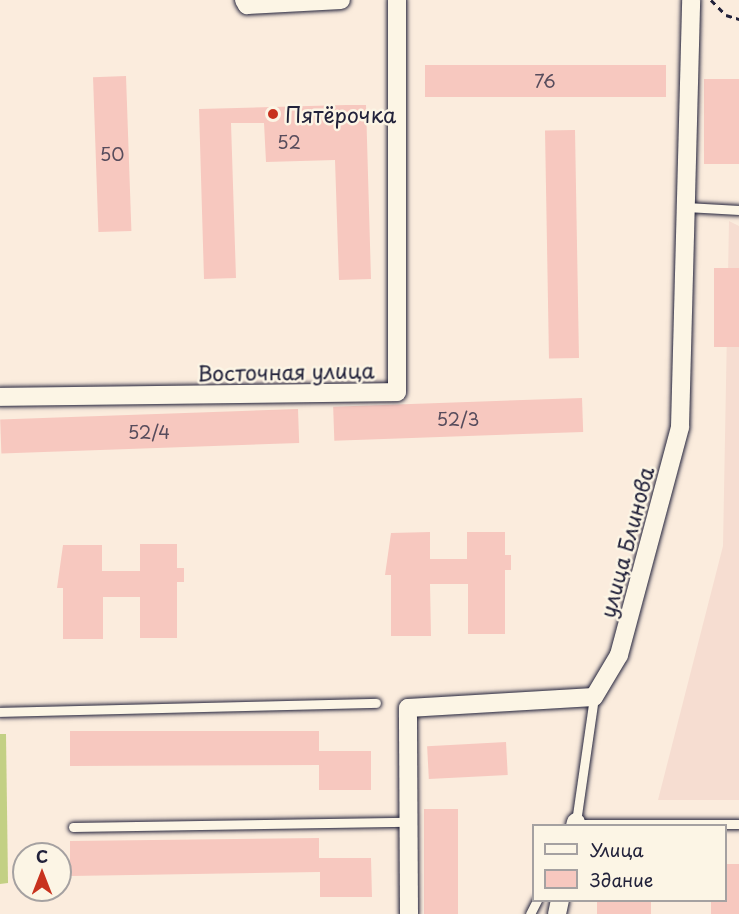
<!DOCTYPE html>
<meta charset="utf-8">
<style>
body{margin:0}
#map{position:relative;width:739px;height:914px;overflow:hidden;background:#fbecdd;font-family:"Playpen Sans",sans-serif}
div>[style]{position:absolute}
.built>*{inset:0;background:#f6ddd1}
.green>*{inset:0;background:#c3d084}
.building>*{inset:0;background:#f7c8bf;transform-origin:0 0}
.path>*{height:3px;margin-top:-1.5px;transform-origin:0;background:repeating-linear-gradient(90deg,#22223b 0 6px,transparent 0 10.5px)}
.roads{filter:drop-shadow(0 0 2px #22223b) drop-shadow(0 0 2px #22223b)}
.service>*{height:9px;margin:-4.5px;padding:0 4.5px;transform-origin:4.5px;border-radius:4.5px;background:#fcf5e5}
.minor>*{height:18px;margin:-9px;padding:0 9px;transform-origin:9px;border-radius:9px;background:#fcf5e5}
.dots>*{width:16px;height:16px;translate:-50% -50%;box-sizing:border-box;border:3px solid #fcf5e5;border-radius:50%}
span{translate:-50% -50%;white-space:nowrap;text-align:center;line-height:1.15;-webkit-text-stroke:5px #fcf5e5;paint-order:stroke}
.number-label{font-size:18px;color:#574c5c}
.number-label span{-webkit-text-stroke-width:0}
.poi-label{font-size:21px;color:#22223b}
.left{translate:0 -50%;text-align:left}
.street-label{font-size:21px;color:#22223b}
.legend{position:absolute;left:532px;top:824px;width:195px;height:78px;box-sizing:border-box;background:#fcf5e5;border:2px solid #a5a1a1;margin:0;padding:8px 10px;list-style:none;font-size:18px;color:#22223b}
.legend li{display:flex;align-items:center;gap:12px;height:30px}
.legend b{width:30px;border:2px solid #a5a1a1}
.north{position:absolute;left:12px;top:842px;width:60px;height:60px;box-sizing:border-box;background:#fcf5e5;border:2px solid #a5a1a1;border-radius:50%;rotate:0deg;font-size:16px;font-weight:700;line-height:24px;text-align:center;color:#22223b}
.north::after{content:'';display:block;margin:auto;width:21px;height:27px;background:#c8321e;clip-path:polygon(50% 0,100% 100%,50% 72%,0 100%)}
</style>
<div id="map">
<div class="built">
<i style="clip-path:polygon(729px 221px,739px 226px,739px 800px,658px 800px,723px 546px)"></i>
</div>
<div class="green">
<i style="clip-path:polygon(0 734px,6px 734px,8px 883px,0 884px)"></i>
</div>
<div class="building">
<i style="left:425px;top:65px;width:241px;height:32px"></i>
<i style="left:126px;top:76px;width:155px;height:33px;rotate:88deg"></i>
<i style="left:704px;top:79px;width:35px;height:85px"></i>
<i style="clip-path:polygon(346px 105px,366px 105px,371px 279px,339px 280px,335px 160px,266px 162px,264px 123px,231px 123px,236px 278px,204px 279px,199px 109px)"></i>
<i style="left:575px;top:130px;width:228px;height:30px;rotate:89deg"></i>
<i style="left:714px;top:268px;width:25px;height:79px"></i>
<i style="left:582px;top:398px;width:34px;height:249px;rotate:88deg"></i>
<i style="left:298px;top:409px;width:34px;height:298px;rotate:88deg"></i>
<i style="clip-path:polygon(430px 532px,430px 559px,467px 559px,467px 532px,505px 532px,505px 555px,511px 555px,511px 570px,505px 570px,505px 634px,468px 634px,468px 584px,430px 584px,431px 636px,391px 636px,391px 575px,385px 575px,391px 533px)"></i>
<i style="clip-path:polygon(140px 544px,177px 544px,177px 568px,184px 568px,184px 582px,177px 582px,177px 638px,140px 638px,140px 597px,103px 597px,103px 639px,63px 639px,63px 588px,57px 588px,63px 545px,102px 545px,102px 571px,140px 571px)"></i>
<i style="clip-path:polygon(70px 731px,319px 731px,319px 751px,371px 751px,371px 790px,319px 790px,319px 765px,70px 766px)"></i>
<i style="left:506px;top:742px;width:33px;height:79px;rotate:87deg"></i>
<i style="left:424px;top:809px;width:34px;height:105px"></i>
<i style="clip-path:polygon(319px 838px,319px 858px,371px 858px,372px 897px,320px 897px,320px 872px,70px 876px,70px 841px)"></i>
<i style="clip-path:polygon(726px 864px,739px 864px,739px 914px,711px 914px,711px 900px,726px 900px)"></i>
<i style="left:597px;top:900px;width:54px;height:14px"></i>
</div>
<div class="path">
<i style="left:711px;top:0;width:21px;rotate:45deg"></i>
<i style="left:726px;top:15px;width:14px;rotate:17deg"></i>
</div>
<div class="roads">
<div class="service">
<i style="left:686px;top:207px;width:53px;rotate:3.2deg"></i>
<i style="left:0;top:712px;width:376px;rotate:-1.4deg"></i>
<i style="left:576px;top:822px;width:126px;rotate:-81.8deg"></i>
<i style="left:575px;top:824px;width:164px"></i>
<i style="left:73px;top:827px;width:335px;rotate:-0.9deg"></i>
<i style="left:530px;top:914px;width:16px;rotate:-63deg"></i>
</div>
<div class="minor">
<i style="left:244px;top:0;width:6px;rotate:59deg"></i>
<i style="left:247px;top:5px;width:94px;rotate:-3deg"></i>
<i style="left:0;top:397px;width:397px;rotate:-0.7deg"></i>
<i style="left:397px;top:392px;width:392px;rotate:-90deg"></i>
<i style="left:575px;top:826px;width:4px;rotate:-76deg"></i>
<i style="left:409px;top:914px;width:206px;rotate:-90.3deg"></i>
<i style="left:408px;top:708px;width:186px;rotate:-3.4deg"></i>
<i style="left:594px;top:697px;width:49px;rotate:-59.2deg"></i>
<i style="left:619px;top:655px;width:236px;rotate:-75deg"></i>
<i style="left:680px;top:427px;width:427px;rotate:-88.5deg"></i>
<i style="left:557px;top:914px;width:14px;rotate:-78deg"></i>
</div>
</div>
<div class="dots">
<i style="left:273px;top:114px;background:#c8321e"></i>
</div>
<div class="number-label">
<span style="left:545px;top:81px">76</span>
<span style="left:289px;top:142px">52</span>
<span style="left:112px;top:154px">50</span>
<span style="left:458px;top:419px">52/3</span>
<span style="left:149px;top:432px">52/4</span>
</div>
<div class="poi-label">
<span class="left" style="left:285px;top:114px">Пятёрочка</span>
</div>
<div class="street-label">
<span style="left:286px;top:371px;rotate:-1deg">Восточная улица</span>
<span style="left:626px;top:542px;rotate:-75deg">улица Блинова</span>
</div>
<ul class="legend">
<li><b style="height:8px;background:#fcf5e5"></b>Улица</li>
<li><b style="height:16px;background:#f7c8bf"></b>Здание</li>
</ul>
<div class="north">С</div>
</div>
